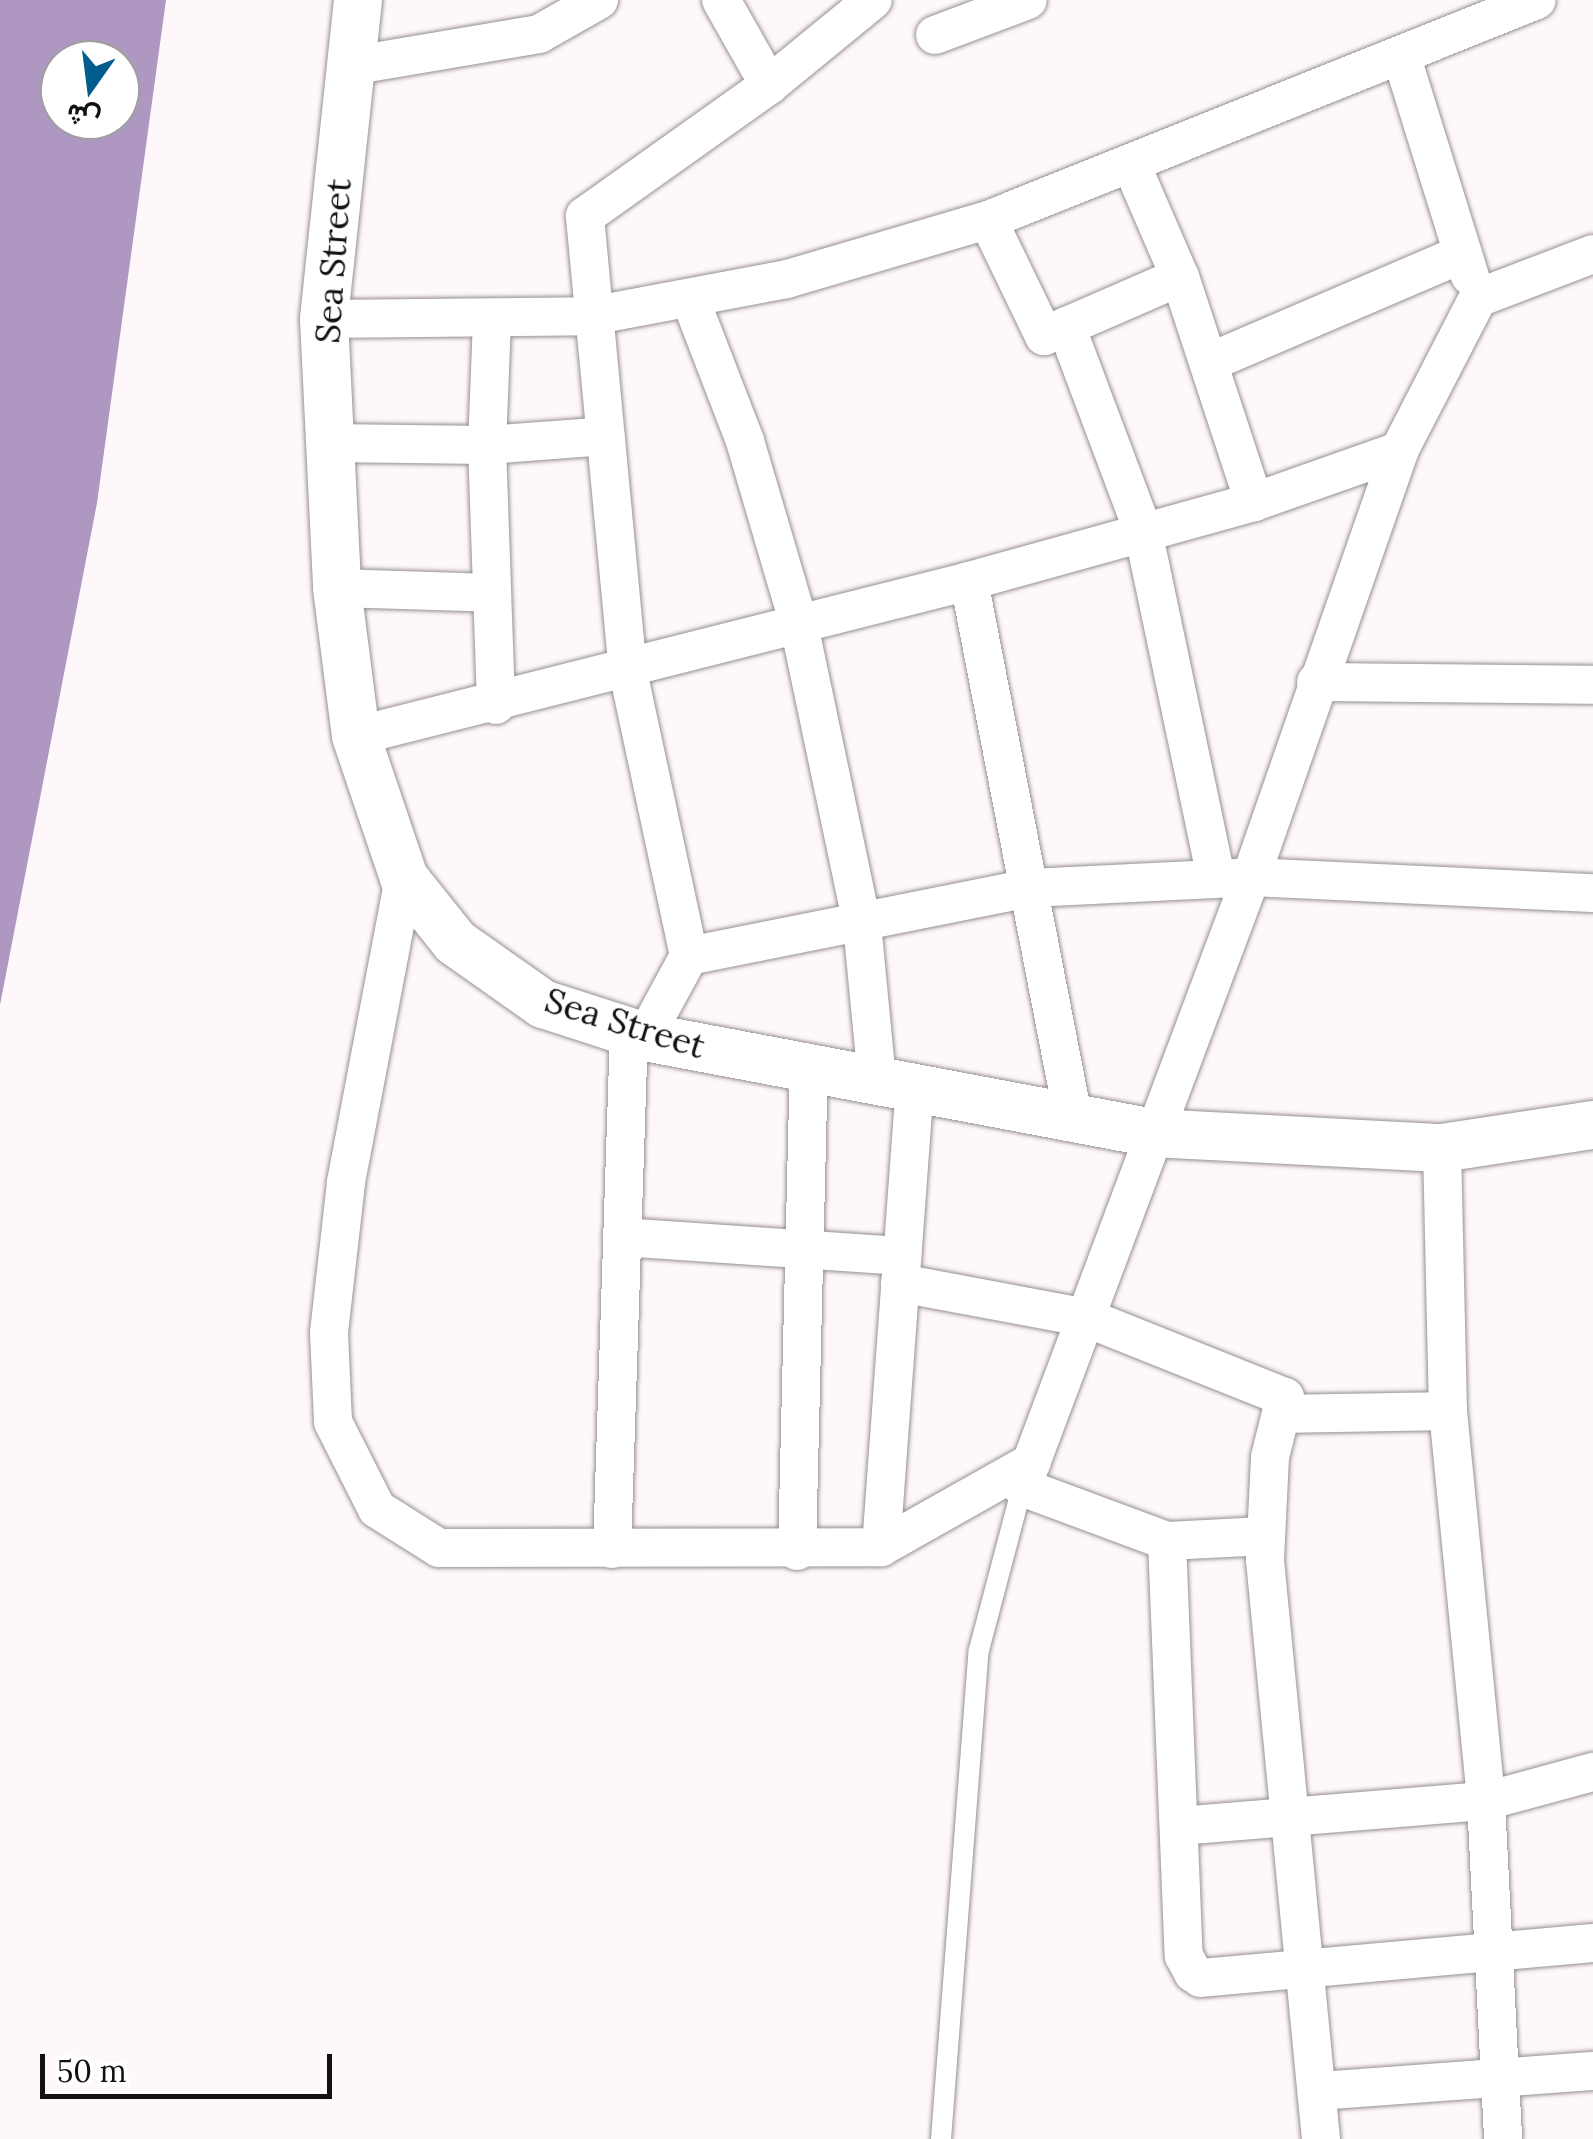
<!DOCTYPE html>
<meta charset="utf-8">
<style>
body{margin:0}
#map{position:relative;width:1593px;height:2139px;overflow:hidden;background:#fff8fa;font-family:Lora,Vazirmatn,serif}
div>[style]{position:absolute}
.water>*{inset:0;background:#ae97c1}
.roads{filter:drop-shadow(0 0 2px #969092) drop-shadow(0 0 2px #969092)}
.service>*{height:20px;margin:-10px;padding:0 10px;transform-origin:10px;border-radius:10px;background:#fff}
.minor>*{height:38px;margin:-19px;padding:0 19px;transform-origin:19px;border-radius:19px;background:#fff}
.tertiary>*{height:48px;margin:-24px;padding:0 24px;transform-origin:24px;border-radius:24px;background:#fff}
span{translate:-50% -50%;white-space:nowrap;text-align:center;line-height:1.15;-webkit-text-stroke:8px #fff;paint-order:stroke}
.street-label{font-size:35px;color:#121010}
.north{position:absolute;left:40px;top:40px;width:100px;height:100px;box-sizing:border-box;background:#fff;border:2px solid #a09f9f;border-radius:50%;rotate:194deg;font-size:28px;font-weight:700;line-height:40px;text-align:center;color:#121010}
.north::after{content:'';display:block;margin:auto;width:35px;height:45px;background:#025d8e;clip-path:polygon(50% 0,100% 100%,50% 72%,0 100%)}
.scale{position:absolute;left:40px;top:2054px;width:292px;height:45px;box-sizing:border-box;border:5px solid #121010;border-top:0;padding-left:12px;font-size:30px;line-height:35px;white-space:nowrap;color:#121010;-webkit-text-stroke:8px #fff;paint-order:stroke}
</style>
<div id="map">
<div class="water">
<i style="clip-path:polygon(evenodd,0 0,166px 0,97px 503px,0 1005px,0 0,60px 60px,120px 60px,120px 120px,60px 120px,60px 60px)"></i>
</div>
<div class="roads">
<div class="service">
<i style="left:941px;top:2139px;width:490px;rotate:-85.6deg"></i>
<i style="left:979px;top:1650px;width:169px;rotate:-75.2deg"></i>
</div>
<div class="minor">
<i style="left:721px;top:0;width:98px;rotate:60.5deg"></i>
<i style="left:935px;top:35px;width:99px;rotate:-20.6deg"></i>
<i style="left:1402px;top:58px;width:228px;rotate:72.7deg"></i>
<i style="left:350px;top:66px;width:192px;rotate:-9.6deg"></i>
<i style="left:539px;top:34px;width:69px;rotate:-29.5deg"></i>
<i style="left:1131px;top:164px;width:123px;rotate:66.6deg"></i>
<i style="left:988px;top:220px;width:129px;rotate:64.2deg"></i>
<i style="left:1044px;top:336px;width:148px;rotate:-23.5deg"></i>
<i style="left:1180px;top:277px;width:237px;rotate:71.8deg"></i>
<i style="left:691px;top:301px;width:150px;rotate:68.9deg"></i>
<i style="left:745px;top:441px;width:192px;rotate:73.6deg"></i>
<i style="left:799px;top:625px;width:306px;rotate:78.1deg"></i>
<i style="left:862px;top:924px;width:158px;rotate:84.5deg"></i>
<i style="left:324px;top:319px;width:267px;rotate:-0.6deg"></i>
<i style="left:591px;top:316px;width:199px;rotate:-10.7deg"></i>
<i style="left:787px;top:279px;width:209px;rotate:-16.4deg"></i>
<i style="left:988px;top:220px;width:591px;rotate:-21.84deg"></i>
<i style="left:492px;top:321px;width:124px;rotate:92.3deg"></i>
<i style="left:487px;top:445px;width:260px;rotate:88deg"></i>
<i style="left:1066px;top:326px;width:219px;rotate:69.4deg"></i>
<i style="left:1143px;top:531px;width:354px;rotate:78.1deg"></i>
<i style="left:1210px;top:362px;width:274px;rotate:-23.2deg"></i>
<i style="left:328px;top:443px;width:159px;rotate:0.7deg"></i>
<i style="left:487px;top:445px;width:119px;rotate:-4.3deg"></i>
<i style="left:969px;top:581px;width:546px;rotate:79.02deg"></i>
<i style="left:337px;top:588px;width:155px;rotate:1.8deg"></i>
<i style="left:1316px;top:682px;width:277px;rotate:0.6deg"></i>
<i style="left:356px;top:736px;width:632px;rotate:-14.19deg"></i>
<i style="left:969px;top:581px;width:296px;rotate:-15.5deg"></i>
<i style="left:1254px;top:502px;width:154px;rotate:-19.4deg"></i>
<i style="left:404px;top:878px;width:310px;rotate:100.8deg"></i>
<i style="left:346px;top:1183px;width:151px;rotate:96.5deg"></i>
<i style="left:329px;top:1333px;width:89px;rotate:87.4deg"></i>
<i style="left:333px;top:1422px;width:97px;rotate:63.2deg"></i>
<i style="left:377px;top:1509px;width:73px;rotate:32.2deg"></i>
<i style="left:439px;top:1548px;width:442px;rotate:-0.1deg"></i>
<i style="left:881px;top:1547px;width:173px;rotate:-29.4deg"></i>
<i style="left:689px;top:956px;width:348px;rotate:-11.3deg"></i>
<i style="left:1030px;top:888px;width:221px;rotate:-2.8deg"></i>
<i style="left:1251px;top:877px;width:342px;rotate:2.7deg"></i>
<i style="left:645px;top:1037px;width:92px;rotate:-61.5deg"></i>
<i style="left:689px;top:956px;width:290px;rotate:-102.1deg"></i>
<i style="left:628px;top:672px;width:458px;rotate:-95.4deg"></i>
<i style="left:585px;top:216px;width:226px;rotate:-35.4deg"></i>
<i style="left:769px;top:85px;width:134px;rotate:-39.3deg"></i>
<i style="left:1442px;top:1148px;width:263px;rotate:88.7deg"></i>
<i style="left:1448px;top:1411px;width:392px;rotate:84.4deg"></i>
<i style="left:1486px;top:1801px;width:338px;rotate:87.1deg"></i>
<i style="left:622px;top:1237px;width:281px;rotate:3.9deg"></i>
<i style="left:900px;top:1283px;width:190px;rotate:10.6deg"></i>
<i style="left:1087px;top:1318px;width:213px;rotate:21.8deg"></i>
<i style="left:1285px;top:1397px;width:62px;rotate:104deg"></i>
<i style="left:1270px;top:1457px;width:103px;rotate:92.8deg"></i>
<i style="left:1265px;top:1560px;width:582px;rotate:84.48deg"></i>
<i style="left:1283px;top:1414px;width:165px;rotate:-1deg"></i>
<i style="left:1265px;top:1536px;width:98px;rotate:177.1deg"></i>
<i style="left:1167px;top:1541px;width:155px;rotate:-159.6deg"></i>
<i style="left:1022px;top:1487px;width:652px;rotate:-69.42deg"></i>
<i style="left:1251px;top:877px;width:451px;rotate:-70.8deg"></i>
<i style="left:1399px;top:451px;width:172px;rotate:-62.7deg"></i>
<i style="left:1478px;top:298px;width:123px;rotate:-20.9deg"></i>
<i style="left:1167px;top:1541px;width:415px;rotate:87.7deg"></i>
<i style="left:1184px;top:1956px;width:19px;rotate:62deg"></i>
<i style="left:1193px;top:1973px;width:9px;rotate:32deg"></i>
<i style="left:1201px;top:1978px;width:394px;rotate:-5.1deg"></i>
<i style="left:881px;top:1547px;width:461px;rotate:-85.8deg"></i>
<i style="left:612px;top:1549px;width:517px;rotate:-88.12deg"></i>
<i style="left:797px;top:1551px;width:483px;rotate:-88.6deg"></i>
<i style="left:1180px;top:1826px;width:307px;rotate:-4.7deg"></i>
<i style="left:1486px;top:1801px;width:111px;rotate:-15.2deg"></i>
<i style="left:1319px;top:2091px;width:275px;rotate:-4.2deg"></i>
</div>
<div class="tertiary">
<i style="left:358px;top:0;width:321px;rotate:96.1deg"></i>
<i style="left:324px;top:319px;width:269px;rotate:87.2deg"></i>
<i style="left:337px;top:588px;width:149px;rotate:82.7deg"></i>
<i style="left:356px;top:736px;width:150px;rotate:71.3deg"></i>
<i style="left:404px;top:878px;width:82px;rotate:51.4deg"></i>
<i style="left:455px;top:942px;width:108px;rotate:35.2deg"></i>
<i style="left:543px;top:1004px;width:107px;rotate:17.9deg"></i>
<i style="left:645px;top:1037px;width:517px;rotate:10.7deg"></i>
<i style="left:1153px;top:1133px;width:289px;rotate:3deg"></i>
<i style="left:1442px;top:1148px;width:153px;rotate:-8.7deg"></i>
</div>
</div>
<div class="street-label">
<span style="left:333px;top:261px;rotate:-86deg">Sea Street</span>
<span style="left:625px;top:1023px;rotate:17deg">Sea Street</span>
</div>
<div class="north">ش</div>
<div class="scale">50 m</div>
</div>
